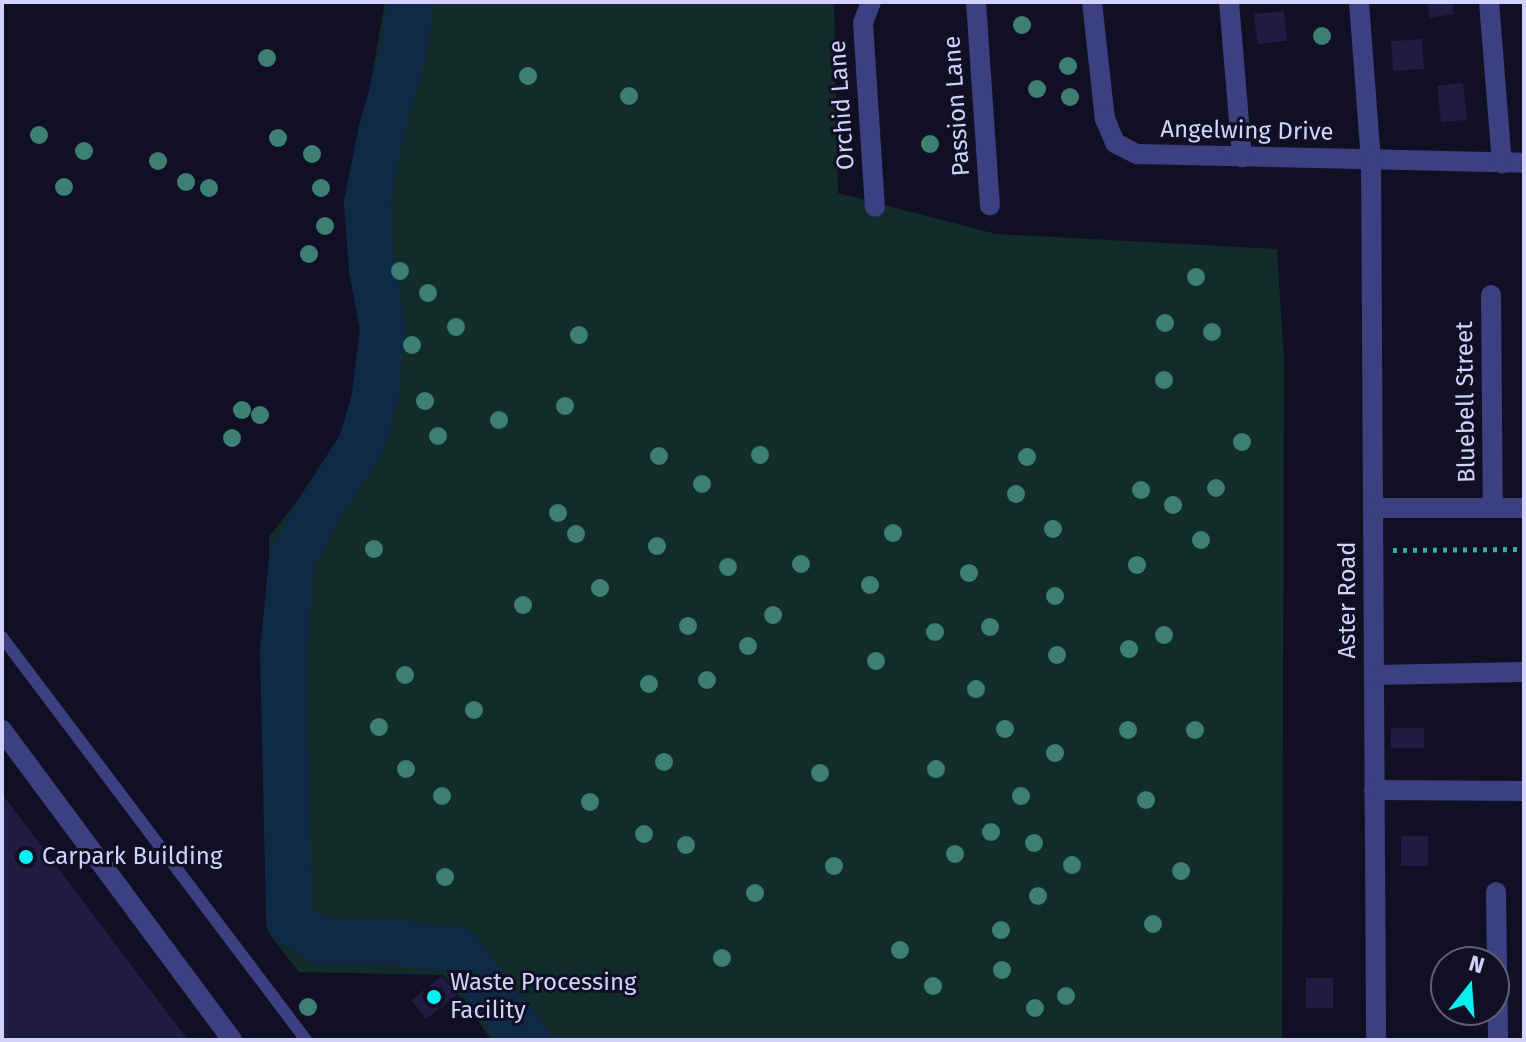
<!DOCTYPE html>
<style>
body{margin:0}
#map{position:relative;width:1526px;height:1042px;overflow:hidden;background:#100f23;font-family:"Fira Sans",sans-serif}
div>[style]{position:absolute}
.green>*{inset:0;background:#122d29}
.river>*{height:46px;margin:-23px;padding:0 23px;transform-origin:23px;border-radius:23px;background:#102946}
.building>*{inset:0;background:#201c43;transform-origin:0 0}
.path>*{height:5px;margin-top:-2.5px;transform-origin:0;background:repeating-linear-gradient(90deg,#33b19e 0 4px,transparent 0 10px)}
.service>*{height:12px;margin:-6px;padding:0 6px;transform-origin:6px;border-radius:6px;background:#3c3f80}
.minor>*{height:20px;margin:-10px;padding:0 10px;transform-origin:10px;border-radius:10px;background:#3c3f80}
.trees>*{width:18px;height:18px;margin:-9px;border-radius:50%;background:#3d7f72}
.dots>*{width:22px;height:22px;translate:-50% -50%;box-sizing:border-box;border:4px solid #100f23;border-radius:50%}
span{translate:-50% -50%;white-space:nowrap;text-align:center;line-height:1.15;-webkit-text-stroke:6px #100f23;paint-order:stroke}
.street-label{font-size:24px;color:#d3d2fd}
.poi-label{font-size:24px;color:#d3d2fd}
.left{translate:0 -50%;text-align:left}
.frame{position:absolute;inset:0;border:4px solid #d3d2fd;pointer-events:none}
.north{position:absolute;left:1430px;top:946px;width:80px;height:80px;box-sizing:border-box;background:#100f23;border:2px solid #5e5d7a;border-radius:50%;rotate:17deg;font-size:22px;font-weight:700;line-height:32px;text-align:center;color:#d3d2fd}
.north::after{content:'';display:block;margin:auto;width:28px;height:36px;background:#09f0f3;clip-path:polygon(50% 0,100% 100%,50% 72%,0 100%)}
</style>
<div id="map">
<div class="green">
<i style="clip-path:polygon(385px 2px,834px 2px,838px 193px,996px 234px,1277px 249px,1284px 359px,1282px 1040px,492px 1040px,443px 975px,299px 972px,270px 935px,269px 537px,345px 439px,362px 325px,349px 204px)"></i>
</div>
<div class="river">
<i style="left:410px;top:2px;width:43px;rotate:96.6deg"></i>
<i style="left:405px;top:45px;width:91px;rotate:105.3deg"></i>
<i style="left:381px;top:133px;width:71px;rotate:101.3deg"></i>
<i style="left:367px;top:203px;width:67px;rotate:85.7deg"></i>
<i style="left:372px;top:270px;width:60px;rotate:79.4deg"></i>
<i style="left:383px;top:329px;width:73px;rotate:97.1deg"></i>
<i style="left:374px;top:401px;width:46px;rotate:106.5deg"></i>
<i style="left:361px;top:445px;width:75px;rotate:123.1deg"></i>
<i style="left:320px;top:508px;width:59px;rotate:118.3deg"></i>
<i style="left:292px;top:560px;width:92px;rotate:95.6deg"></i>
<i style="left:283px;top:652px;width:269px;rotate:88.7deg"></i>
<i style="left:289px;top:921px;width:38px;rotate:33deg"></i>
<i style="left:321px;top:942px;width:70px"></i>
<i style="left:391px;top:942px;width:66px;rotate:6.9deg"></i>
<i style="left:457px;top:950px;width:114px;rotate:52.1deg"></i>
</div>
<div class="building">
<i style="clip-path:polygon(1427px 2px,1452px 2px,1454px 14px,1430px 18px)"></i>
<i style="left:1284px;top:11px;width:30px;height:30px;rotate:84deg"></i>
<i style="left:1422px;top:39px;width:30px;height:31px;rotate:86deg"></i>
<i style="left:1463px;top:83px;width:37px;height:26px;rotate:84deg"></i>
<i style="left:1391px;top:728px;width:33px;height:20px"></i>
<i style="clip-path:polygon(2px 794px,98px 921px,188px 1040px,2px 1040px)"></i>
<i style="left:1401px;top:836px;width:27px;height:30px"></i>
<i style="left:442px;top:976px;width:24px;height:39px;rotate:52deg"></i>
<i style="left:1333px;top:978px;width:30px;height:27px;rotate:90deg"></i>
</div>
<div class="path">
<i style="left:1393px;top:550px;width:131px;rotate:-0.4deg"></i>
</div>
<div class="service">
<i style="left:2px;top:637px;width:505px;rotate:52.97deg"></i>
</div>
<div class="minor">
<i style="left:871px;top:2px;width:22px;rotate:111deg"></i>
<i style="left:863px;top:23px;width:184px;rotate:86.3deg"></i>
<i style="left:976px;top:2px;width:204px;rotate:86.1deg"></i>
<i style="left:1092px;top:2px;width:118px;rotate:83.7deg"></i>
<i style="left:1105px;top:119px;width:26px;rotate:67deg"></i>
<i style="left:1115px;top:143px;width:25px;rotate:27deg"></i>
<i style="left:1137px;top:154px;width:387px;rotate:1.3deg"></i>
<i style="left:1229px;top:2px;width:156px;rotate:85.2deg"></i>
<i style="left:1359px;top:2px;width:158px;rotate:85.7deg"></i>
<i style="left:1371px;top:160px;width:880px;rotate:89.67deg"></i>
<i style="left:1489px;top:2px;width:162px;rotate:85.4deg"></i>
<i style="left:1491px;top:295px;width:213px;rotate:89.5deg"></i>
<i style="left:1373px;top:508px;width:151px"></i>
<i style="left:1374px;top:675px;width:150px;rotate:-1.1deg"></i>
<i style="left:2px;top:730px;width:386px;rotate:53.4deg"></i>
<i style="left:1374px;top:790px;width:150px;rotate:0.4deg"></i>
<i style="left:1496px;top:892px;width:148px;rotate:89.2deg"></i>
</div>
<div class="trees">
<i style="left:1022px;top:25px"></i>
<i style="left:1322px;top:36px"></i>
<i style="left:267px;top:58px"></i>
<i style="left:1068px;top:66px"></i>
<i style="left:528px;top:76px"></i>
<i style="left:1037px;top:89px"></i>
<i style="left:629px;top:96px"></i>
<i style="left:1070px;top:97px"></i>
<i style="left:39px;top:135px"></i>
<i style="left:278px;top:138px"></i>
<i style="left:930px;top:144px"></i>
<i style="left:84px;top:151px"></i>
<i style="left:312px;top:154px"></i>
<i style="left:158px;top:161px"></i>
<i style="left:186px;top:182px"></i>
<i style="left:64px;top:187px"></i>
<i style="left:209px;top:188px"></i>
<i style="left:321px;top:188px"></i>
<i style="left:325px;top:226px"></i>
<i style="left:309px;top:254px"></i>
<i style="left:400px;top:271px"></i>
<i style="left:1196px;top:277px"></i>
<i style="left:428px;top:293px"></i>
<i style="left:1165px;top:323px"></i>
<i style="left:456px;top:327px"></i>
<i style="left:1212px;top:332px"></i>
<i style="left:579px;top:335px"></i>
<i style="left:412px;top:345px"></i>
<i style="left:1164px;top:380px"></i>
<i style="left:425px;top:401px"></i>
<i style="left:565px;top:406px"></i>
<i style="left:242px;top:410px"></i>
<i style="left:260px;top:415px"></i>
<i style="left:499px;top:420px"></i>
<i style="left:438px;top:436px"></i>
<i style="left:232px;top:438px"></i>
<i style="left:1242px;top:442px"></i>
<i style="left:760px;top:455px"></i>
<i style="left:659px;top:456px"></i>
<i style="left:1027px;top:457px"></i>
<i style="left:702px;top:484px"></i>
<i style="left:1216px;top:488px"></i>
<i style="left:1141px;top:490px"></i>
<i style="left:1016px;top:494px"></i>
<i style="left:1173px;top:505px"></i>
<i style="left:558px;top:513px"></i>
<i style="left:1053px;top:529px"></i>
<i style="left:893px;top:533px"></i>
<i style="left:576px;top:534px"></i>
<i style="left:1201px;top:540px"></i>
<i style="left:657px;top:546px"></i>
<i style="left:374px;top:549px"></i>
<i style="left:801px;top:564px"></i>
<i style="left:1137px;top:565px"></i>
<i style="left:728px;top:567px"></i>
<i style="left:969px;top:573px"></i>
<i style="left:870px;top:585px"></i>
<i style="left:600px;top:588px"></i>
<i style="left:1055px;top:596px"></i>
<i style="left:523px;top:605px"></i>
<i style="left:773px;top:615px"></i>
<i style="left:688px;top:626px"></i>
<i style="left:990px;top:627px"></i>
<i style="left:935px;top:632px"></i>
<i style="left:1164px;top:635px"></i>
<i style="left:748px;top:646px"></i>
<i style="left:1129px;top:649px"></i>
<i style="left:1057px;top:655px"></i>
<i style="left:876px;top:661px"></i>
<i style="left:405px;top:675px"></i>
<i style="left:707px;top:680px"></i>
<i style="left:649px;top:684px"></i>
<i style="left:976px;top:689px"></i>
<i style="left:474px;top:710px"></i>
<i style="left:379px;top:727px"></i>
<i style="left:1005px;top:729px"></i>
<i style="left:1128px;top:730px"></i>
<i style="left:1195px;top:730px"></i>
<i style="left:1055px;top:753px"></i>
<i style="left:664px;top:762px"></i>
<i style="left:406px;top:769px"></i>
<i style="left:936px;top:769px"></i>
<i style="left:820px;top:773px"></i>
<i style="left:442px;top:796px"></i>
<i style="left:1021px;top:796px"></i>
<i style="left:1146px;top:800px"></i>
<i style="left:590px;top:802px"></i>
<i style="left:991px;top:832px"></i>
<i style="left:644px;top:834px"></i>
<i style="left:1034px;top:843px"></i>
<i style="left:686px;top:845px"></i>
<i style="left:955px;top:854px"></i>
<i style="left:1072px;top:865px"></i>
<i style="left:834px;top:866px"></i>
<i style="left:1181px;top:871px"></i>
<i style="left:445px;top:877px"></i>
<i style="left:755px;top:893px"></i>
<i style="left:1038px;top:896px"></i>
<i style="left:1153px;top:924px"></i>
<i style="left:1001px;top:930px"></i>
<i style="left:900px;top:950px"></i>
<i style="left:722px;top:958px"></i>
<i style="left:1002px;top:970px"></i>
<i style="left:933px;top:986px"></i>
<i style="left:1066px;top:996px"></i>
<i style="left:308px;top:1007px"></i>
<i style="left:1035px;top:1008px"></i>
</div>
<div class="dots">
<i style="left:26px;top:857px;background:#09f0f3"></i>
<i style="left:434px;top:997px;background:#09f0f3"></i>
</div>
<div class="street-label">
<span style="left:842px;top:105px;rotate:-94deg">Orchid Lane</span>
<span style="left:957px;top:106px;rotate:-94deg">Passion Lane</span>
<span style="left:1247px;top:131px;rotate:1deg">Angelwing Drive</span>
<span style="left:1466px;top:402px;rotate:-91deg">Bluebell Street</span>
<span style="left:1348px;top:600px;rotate:-90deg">Aster Road</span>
</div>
<div class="poi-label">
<span class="left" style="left:42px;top:857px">Carpark Building</span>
<span class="left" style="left:450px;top:997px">Waste Processing<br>Facility</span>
</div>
<div class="frame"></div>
<div class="north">N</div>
</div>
